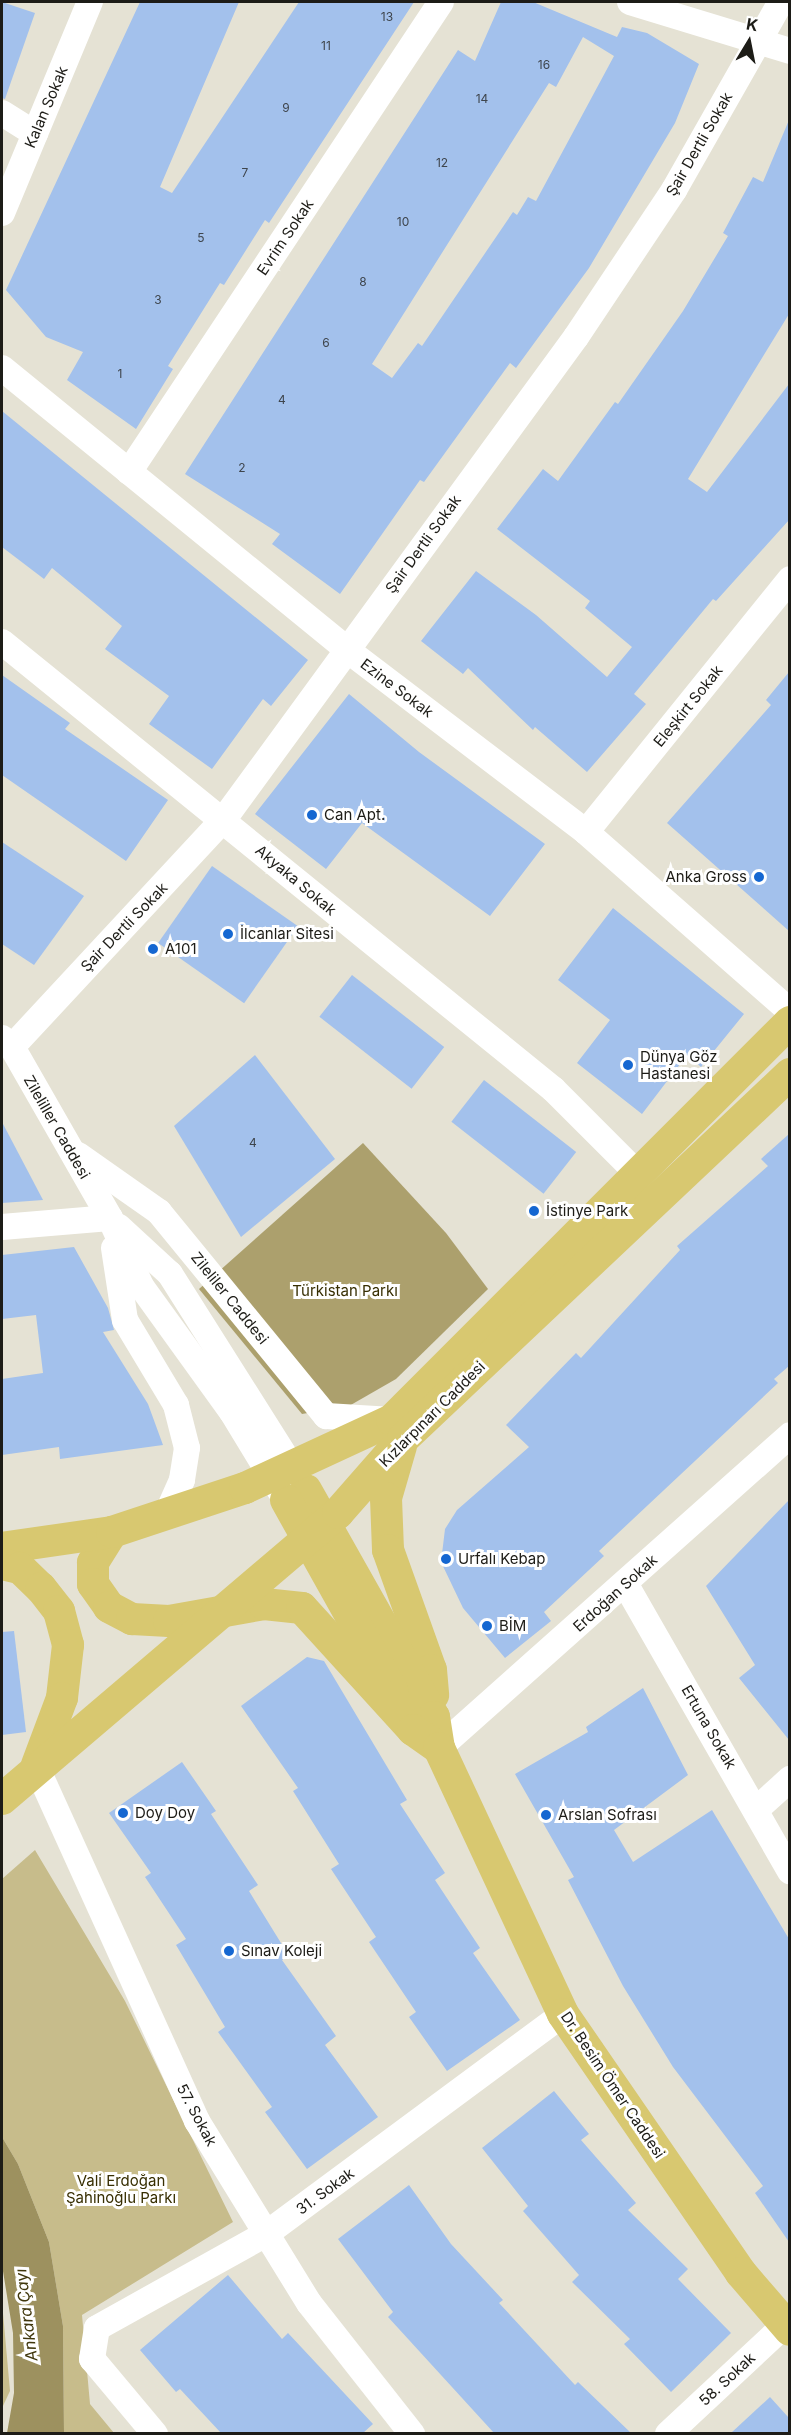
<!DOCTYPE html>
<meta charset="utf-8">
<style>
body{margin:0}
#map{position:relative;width:791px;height:2435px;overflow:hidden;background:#e5e2d4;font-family:Inter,sans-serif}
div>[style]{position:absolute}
.green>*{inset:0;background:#c7bc8b}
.forest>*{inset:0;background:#aca06d}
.water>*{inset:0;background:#9d915f}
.building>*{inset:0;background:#a3c1ec;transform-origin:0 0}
.minor>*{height:26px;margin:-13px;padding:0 13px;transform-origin:13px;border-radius:13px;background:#fff}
.major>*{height:32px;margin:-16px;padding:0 16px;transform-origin:16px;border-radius:16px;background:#d8c870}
.dots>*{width:16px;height:16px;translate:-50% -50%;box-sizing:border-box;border:3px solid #fff;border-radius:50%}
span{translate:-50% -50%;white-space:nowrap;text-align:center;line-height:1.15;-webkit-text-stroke:6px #fff;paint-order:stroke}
.number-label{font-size:12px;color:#3e454c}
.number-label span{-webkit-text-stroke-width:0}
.street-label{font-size:15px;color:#1d1c17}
.poi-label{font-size:15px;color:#1d1c17}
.left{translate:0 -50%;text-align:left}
.right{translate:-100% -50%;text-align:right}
.park-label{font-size:15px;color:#372e02}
.water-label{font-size:16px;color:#40370d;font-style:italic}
.frame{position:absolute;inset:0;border:3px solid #1d1c17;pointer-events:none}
.north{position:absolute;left:719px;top:12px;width:60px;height:60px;-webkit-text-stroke:4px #fff;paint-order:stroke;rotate:10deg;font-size:16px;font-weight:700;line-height:24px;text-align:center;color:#1d1c17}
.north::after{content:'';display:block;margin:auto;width:21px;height:27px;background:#1d1c17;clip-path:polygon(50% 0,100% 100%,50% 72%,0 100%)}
</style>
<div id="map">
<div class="green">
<i style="clip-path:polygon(35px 1850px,125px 2001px,233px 2222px,82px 2315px,90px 2404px,114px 2433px,64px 2433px,63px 2326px,49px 2242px,18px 2164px,2px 2137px,2px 1879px)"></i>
<i style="clip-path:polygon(2px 2302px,10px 2391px,2px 2408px)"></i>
</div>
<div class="forest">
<i style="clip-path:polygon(363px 1143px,446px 1233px,488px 1289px,396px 1379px,349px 1406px,302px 1414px,199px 1289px)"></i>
</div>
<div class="water">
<i style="clip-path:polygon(2px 2137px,18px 2164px,49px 2242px,63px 2326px,64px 2433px,7px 2433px,14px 2393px,13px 2333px,2px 2265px)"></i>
</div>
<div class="building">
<i style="clip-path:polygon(2px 2px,35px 13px,5px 99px,2px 98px)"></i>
<i style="clip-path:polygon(140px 2px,239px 2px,160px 187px,172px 193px,299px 2px,414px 2px,269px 223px,265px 220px,224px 285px,220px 283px,168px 366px,173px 369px,136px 429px,67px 380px,83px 352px,46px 337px,6px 290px)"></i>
<i style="clip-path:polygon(evenodd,501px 2px,533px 2px,617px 37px,622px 27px,647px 33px,699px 64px,675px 123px,589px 268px,516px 368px,510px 363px,424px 482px,420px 480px,340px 594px,272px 544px,280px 534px,185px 474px,458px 50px,475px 61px,501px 2px,583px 37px,614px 56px,536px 201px,528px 197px,517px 215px,513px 212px,422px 346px,418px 343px,392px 378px,372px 364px,549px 83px,556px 87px,583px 37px)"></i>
<i style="clip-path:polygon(789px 120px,789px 314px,688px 479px,707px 492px,789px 384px,789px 520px,716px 601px,713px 599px,634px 694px,646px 704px,587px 772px,535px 727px,533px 730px,468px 668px,463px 674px,421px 641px,476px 571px,536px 615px,607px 677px,632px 647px,585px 608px,590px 601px,497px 529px,543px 469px,558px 481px,615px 402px,618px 404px,683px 311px,728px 236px,723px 233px,753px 177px,763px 182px)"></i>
<i style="clip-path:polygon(2px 411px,308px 660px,271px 706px,263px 699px,212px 769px,149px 724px,169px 696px,105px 649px,122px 626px,52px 568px,44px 579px,2px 547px)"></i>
<i style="clip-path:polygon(789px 672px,789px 931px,667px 823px,771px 705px,766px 700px)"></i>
<i style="clip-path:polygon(2px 675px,70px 723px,65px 729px,168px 800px,126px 861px,2px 775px)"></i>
<i style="clip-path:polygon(349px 694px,419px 752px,545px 844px,490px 916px,362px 823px,326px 869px,255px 814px)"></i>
<i style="clip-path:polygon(2px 842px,84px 896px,34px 965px,2px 944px)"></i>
<i style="left:212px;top:866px;width:105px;height:94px;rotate:35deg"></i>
<i style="clip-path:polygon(613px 908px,744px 1014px,701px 1067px,687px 1055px,642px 1114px,577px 1063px,610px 1020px,558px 980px)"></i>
<i style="left:352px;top:975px;width:117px;height:53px;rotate:38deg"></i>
<i style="clip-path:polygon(255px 1055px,335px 1159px,241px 1237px,174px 1126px)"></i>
<i style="left:484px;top:1080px;width:117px;height:53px;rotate:38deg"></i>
<i style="clip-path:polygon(2px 1122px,43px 1200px,2px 1203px)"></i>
<i style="clip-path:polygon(789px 1134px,789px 1366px,774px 1379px,778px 1383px,599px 1551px,604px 1556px,544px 1612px,551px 1621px,505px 1658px,463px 1608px,441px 1562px,445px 1529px,457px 1510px,529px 1447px,506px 1425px,576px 1353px,581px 1358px,680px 1250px,677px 1246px,768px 1166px,761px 1159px)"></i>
<i style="clip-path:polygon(74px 1247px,108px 1308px,114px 1330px,103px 1332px,148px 1404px,163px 1445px,60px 1459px,59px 1447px,2px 1455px,2px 1379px,43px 1373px,36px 1315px,2px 1319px,2px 1255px)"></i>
<i style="clip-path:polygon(789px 1500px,789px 1740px,739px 1678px,755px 1665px,706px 1586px)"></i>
<i style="clip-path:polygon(14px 1631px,26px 1732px,2px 1735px,2px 1632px)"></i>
<i style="clip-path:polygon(307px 1657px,324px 1661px,407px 1800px,400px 1804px,445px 1873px,435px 1880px,480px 1948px,473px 1953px,520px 2020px,447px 2071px,409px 2017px,416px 2012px,369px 1942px,376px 1937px,331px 1869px,339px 1864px,293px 1791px,298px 1788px,241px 1706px)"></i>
<i style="clip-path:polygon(643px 1688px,688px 1775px,614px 1830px,633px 1862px,712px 1810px,789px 1939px,789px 2242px,755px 2193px,763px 2186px,673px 2067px,623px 1986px,568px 1880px,574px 1877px,515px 1774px,588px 1732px,586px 1727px)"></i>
<i style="clip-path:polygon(182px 1762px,216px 1811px,211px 1814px,258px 1885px,249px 1891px,289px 1956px,282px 1960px,336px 2036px,325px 2045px,378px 2117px,307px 2169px,265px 2112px,272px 2107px,218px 2032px,225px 2027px,176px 1945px,186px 1939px,145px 1877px,151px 1873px,109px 1813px)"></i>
<i style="clip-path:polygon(554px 2091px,589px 2134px,581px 2140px,636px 2203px,628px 2210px,688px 2269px,678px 2279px,731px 2333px,671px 2392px,624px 2344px,630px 2339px,572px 2282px,579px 2275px,523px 2211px,528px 2206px,482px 2148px)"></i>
<i style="clip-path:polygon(409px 2185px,451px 2244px,503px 2300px,499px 2303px,575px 2385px,578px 2382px,631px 2433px,494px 2433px,388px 2317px,393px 2312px,338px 2239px)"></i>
<i style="clip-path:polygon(228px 2275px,282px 2339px,288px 2333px,373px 2424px,363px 2433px,221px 2433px,180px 2389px,176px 2392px,140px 2350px)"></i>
<i style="clip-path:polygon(770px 2397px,789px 2418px,789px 2433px,731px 2433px)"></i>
</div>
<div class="minor">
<i style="left:630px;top:2px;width:167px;rotate:17deg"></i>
<i style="left:2px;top:113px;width:39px;rotate:32deg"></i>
<i style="left:2px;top:213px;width:229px;rotate:-67.4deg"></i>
<i style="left:2px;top:368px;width:444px;rotate:39.2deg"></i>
<i style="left:346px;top:649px;width:302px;rotate:37.3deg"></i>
<i style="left:586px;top:832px;width:271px;rotate:41.3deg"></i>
<i style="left:129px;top:472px;width:564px;rotate:-56.42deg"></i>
<i style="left:2px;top:642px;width:710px;rotate:39.05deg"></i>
<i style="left:553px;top:1089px;width:120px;rotate:45deg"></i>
<i style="left:586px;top:832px;width:325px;rotate:-51.1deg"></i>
<i style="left:2px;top:1038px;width:13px;rotate:42deg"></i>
<i style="left:12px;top:1047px;width:197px;rotate:60.2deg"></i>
<i style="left:110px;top:1218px;width:75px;rotate:65.5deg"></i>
<i style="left:141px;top:1286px;width:155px;rotate:54.2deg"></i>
<i style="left:232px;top:1412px;width:92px;rotate:58.7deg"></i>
<i style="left:12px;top:1047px;width:311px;rotate:-47.1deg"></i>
<i style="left:224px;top:819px;width:597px;rotate:-53.86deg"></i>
<i style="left:576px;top:337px;width:177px;rotate:-56.3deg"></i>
<i style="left:674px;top:190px;width:216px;rotate:-60.4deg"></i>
<i style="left:78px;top:1155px;width:99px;rotate:35.1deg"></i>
<i style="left:159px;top:1212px;width:264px;rotate:50.7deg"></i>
<i style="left:326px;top:1416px;width:66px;rotate:3.5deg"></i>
<i style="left:2px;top:1227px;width:108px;rotate:-4.8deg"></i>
<i style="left:119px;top:1227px;width:69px;rotate:42.7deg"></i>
<i style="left:170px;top:1274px;width:245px;rotate:57.7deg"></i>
<i style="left:114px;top:1248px;width:73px;rotate:81.3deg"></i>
<i style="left:125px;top:1320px;width:99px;rotate:59deg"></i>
<i style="left:176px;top:1405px;width:44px;rotate:75.7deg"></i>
<i style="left:187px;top:1448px;width:32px;rotate:99deg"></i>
<i style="left:182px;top:1480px;width:37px;rotate:114deg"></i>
<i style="left:626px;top:1585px;width:330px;rotate:60.2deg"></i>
<i style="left:439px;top:1748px;width:470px;rotate:-41.7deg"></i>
<i style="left:36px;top:1766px;width:390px;rotate:65.6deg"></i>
<i style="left:197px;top:2121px;width:214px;rotate:58.4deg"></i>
<i style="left:309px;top:2303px;width:167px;rotate:51.8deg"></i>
<i style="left:757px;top:1809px;width:45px;rotate:-42.3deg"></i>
<i style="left:155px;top:2434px;width:98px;rotate:-130deg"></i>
<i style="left:92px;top:2359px;width:31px;rotate:-81deg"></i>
<i style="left:97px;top:2328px;width:193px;rotate:-29.1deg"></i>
<i style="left:266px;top:2234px;width:370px;rotate:-36.5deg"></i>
<i style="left:668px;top:2434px;width:160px;rotate:-43deg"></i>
</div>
<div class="major">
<i style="left:401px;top:1446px;width:54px;rotate:106.1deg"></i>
<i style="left:386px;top:1498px;width:52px;rotate:87.8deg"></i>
<i style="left:388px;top:1550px;width:127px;rotate:70.3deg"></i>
<i style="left:431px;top:1670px;width:25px;rotate:85deg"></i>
<i style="left:306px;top:1490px;width:261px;rotate:60.6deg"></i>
<i style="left:434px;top:1717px;width:31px;rotate:81deg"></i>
<i style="left:286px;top:1500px;width:218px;rotate:60.8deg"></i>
<i style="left:112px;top:1532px;width:36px;rotate:122deg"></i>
<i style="left:93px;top:1563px;width:21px;rotate:90deg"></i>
<i style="left:93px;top:1584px;width:28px;rotate:55deg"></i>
<i style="left:109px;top:1607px;width:26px;rotate:28deg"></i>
<i style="left:132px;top:1619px;width:37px;rotate:3deg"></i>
<i style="left:169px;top:1621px;width:97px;rotate:-10.1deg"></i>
<i style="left:264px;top:1604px;width:38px;rotate:6deg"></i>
<i style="left:302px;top:1608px;width:165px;rotate:47.7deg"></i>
<i style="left:413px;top:1730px;width:32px;rotate:35deg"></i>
<i style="left:439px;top:1748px;width:293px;rotate:65deg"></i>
<i style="left:563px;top:2014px;width:314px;rotate:55.5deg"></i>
<i style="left:741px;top:2273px;width:75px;rotate:49.3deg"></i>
<i style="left:2px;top:1548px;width:111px;rotate:-8.3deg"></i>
<i style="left:112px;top:1532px;width:140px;rotate:-18.3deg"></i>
<i style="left:245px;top:1488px;width:162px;rotate:-24.8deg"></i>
<i style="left:392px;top:1420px;width:563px;rotate:-45deg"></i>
<i style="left:2px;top:1564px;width:18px;rotate:13deg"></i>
<i style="left:20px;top:1568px;width:29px;rotate:44deg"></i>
<i style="left:41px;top:1588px;width:29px;rotate:52deg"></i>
<i style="left:59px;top:1611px;width:35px;rotate:75deg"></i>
<i style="left:68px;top:1645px;width:53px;rotate:96.5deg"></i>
<i style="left:62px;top:1698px;width:72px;rotate:110.5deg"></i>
<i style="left:2px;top:1799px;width:441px;rotate:-40.4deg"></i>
<i style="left:338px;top:1513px;width:98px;rotate:-48.7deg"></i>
<i style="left:403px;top:1439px;width:532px;rotate:-43.32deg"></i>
</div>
<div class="dots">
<i style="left:312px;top:815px;background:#1567d1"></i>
<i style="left:759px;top:877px;background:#1567d1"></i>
<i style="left:228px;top:934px;background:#1567d1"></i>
<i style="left:153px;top:949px;background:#1567d1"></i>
<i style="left:628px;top:1065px;background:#1567d1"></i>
<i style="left:534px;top:1211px;background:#1567d1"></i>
<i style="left:446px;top:1559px;background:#1567d1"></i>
<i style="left:487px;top:1626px;background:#1567d1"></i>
<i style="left:123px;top:1813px;background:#1567d1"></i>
<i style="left:546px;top:1815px;background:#1567d1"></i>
<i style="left:229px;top:1951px;background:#1567d1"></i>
</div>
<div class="number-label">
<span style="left:387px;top:17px">13</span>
<span style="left:326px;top:46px">11</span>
<span style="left:544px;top:65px">16</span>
<span style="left:482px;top:99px">14</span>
<span style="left:286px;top:108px">9</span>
<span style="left:442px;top:163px">12</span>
<span style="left:245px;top:173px">7</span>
<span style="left:403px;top:222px">10</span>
<span style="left:201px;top:238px">5</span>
<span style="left:363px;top:282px">8</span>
<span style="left:158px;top:300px">3</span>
<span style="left:326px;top:343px">6</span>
<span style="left:120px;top:374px">1</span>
<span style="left:282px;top:400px">4</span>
<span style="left:242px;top:468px">2</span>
<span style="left:253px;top:1143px">4</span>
</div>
<div class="street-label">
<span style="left:46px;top:107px;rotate:-67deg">Kalan Sokak</span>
<span style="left:699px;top:144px;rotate:-60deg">Şair Dertli Sokak</span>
<span style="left:285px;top:237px;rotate:-56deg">Evrim Sokak</span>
<span style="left:423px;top:544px;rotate:-54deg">Şair Dertli Sokak</span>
<span style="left:397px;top:688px;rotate:37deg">Ezine Sokak</span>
<span style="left:688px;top:706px;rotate:-51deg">Eleşkirt Sokak</span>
<span style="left:296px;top:880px;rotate:40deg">Akyaka Sokak</span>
<span style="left:124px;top:927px;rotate:-46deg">Şair Dertli Sokak</span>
<span style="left:57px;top:1127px;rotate:60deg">Zileliller Caddesi</span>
<span style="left:230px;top:1298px;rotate:51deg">Zileliler Caddesi</span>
<span style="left:432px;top:1414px;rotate:-45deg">Kızlarpınarı Caddesi</span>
<span style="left:615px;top:1593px;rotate:-42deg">Erdoğan Sokak</span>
<span style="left:709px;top:1727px;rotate:60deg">Ertuna Sokak</span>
<span style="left:613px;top:2085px;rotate:56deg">Dr. Besim Ömer Caddesi</span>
<span style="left:197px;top:2115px;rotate:62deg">57. Sokak</span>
<span style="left:325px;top:2191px;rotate:-36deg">31. Sokak</span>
<span style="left:727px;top:2379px;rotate:-43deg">58. Sokak</span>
</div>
<div class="poi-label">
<span class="left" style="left:324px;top:815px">Can Apt.</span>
<span class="right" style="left:747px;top:877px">Anka Gross</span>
<span class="left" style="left:240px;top:934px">İlcanlar Sitesi</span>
<span class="left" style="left:165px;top:949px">A101</span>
<span class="left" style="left:640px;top:1065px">Dünya Göz<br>Hastanesi</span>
<span class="left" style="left:546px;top:1211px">İstinye Park</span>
<span class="left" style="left:458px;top:1559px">Urfalı Kebap</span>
<span class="left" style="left:499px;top:1626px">BİM</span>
<span class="left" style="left:135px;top:1813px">Doy Doy</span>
<span class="left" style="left:558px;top:1815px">Arslan Sofrası</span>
<span class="left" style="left:241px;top:1951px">Sınav Koleji</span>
</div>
<div class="park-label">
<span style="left:345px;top:1291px">Türkistan Parkı</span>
<span style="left:121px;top:2189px">Vali Erdoğan<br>Şahinoğlu Parkı</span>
</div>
<div class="water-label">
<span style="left:26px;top:2315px;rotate:-97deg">Ankara Çayı</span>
</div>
<div class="frame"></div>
<div class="north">K</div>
</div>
